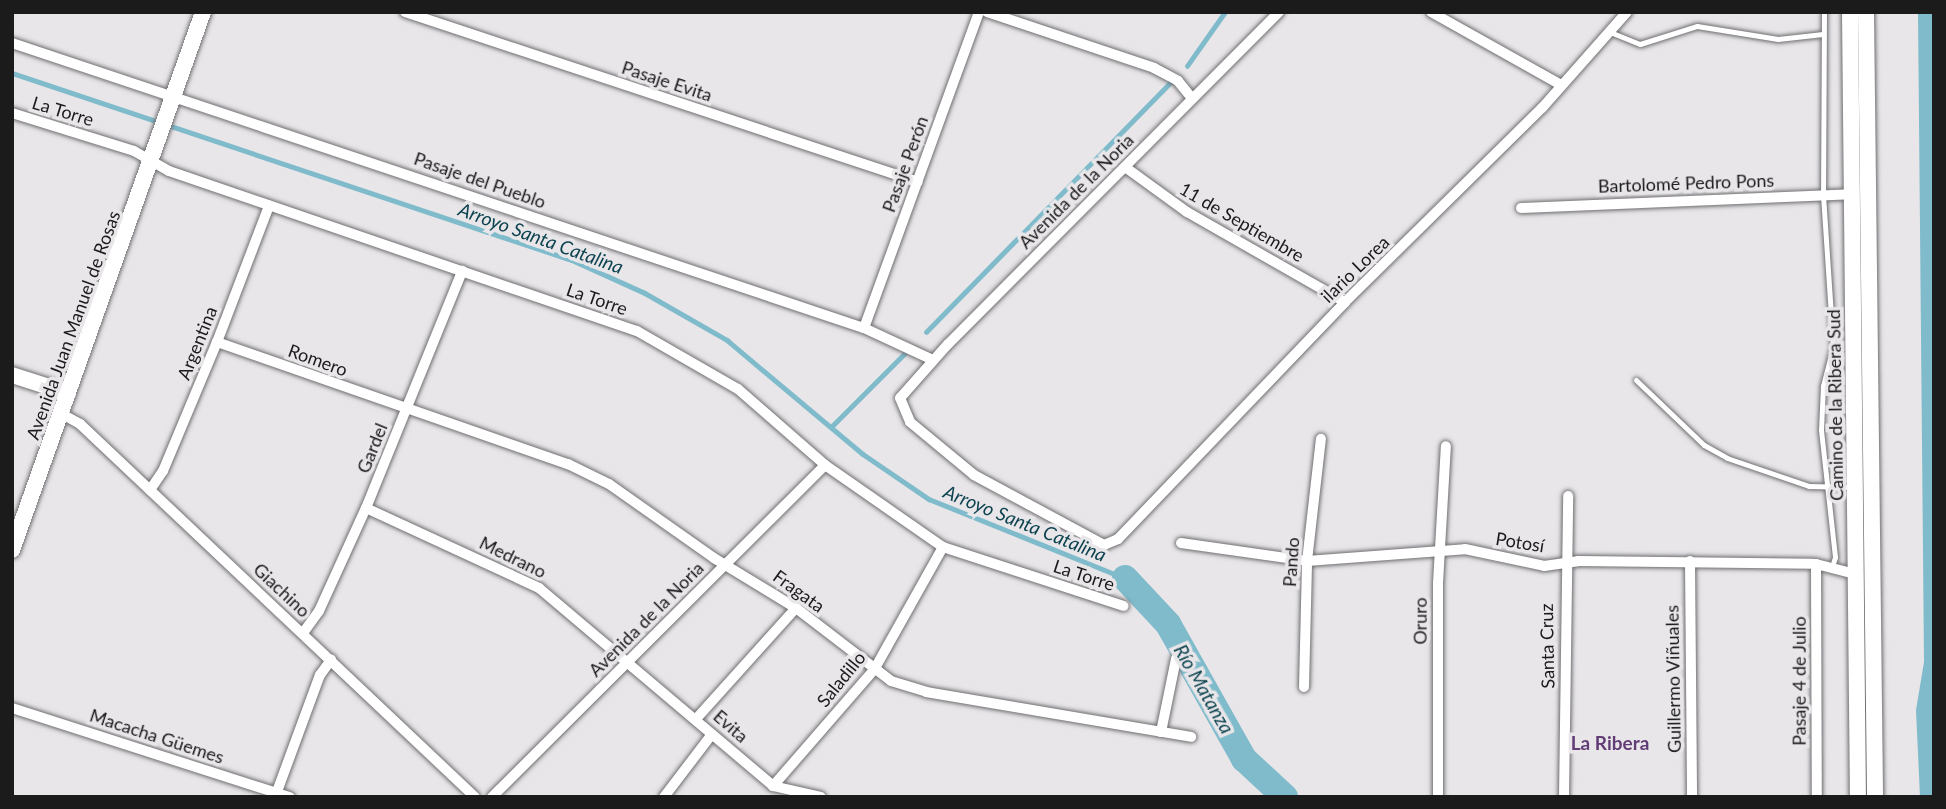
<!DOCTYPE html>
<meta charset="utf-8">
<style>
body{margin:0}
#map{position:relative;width:1946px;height:809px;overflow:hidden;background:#e8e6e9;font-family:Lato,sans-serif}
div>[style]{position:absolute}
.water>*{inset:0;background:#7fbbcb}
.stream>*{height:4.5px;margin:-2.25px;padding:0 2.25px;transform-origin:2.25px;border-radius:2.25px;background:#7fbbcb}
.river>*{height:26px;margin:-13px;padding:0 13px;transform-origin:13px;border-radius:13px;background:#7fbbcb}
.roads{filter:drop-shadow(0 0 2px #706e71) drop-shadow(0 0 2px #706e71)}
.lane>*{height:5px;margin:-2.5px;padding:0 2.5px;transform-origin:2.5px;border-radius:2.5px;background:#fff}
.street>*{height:10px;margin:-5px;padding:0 5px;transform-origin:5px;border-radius:5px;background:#fff}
.secondary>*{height:16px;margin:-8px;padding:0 8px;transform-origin:8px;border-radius:8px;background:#fff}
span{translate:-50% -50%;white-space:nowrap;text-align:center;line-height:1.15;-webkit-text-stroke:7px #e8e6e9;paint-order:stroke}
.street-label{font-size:18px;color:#1c1b1c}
.water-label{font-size:19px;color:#0e4450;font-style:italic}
.neighbourhood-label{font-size:19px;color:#623c75;font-weight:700}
.frame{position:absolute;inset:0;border:14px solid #1c1b1c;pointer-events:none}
</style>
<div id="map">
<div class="water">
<i style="clip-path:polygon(1918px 12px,1934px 12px,1934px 797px,1920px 797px,1916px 710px,1924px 662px)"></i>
</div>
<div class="stream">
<i style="left:1187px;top:66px;width:66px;rotate:-54.9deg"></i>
<i style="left:12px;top:73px;width:590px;rotate:18.47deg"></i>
<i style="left:572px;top:260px;width:80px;rotate:24.3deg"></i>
<i style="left:645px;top:293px;width:95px;rotate:29.8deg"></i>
<i style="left:727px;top:340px;width:177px;rotate:40deg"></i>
<i style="left:863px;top:454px;width:80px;rotate:34.3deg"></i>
<i style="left:929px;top:499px;width:211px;rotate:22deg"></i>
<i style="left:926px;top:332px;width:349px;rotate:-45.6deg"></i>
<i style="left:831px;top:427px;width:107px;rotate:-45deg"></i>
</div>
<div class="river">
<i style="left:1125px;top:578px;width:63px;rotate:46.9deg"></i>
<i style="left:1168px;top:624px;width:155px;rotate:60.6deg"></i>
<i style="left:1244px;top:759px;width:56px;rotate:42.8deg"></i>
</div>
<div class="roads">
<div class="lane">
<i style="left:1824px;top:12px;width:183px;rotate:90.3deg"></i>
<i style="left:1823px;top:195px;width:152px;rotate:86.2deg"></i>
<i style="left:1833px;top:347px;width:40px;rotate:104.4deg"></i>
<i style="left:1823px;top:386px;width:44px;rotate:92.6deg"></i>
<i style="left:1821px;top:430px;width:128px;rotate:83.7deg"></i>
<i style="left:1835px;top:557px;width:10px;rotate:107deg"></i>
<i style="left:1610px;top:32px;width:32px;rotate:22deg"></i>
<i style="left:1640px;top:44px;width:60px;rotate:-17.5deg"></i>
<i style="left:1697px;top:26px;width:82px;rotate:9.1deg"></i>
<i style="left:1778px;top:39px;width:45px;rotate:-6.3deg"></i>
<i style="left:1636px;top:380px;width:94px;rotate:43.7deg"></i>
<i style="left:1704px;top:445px;width:26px;rotate:29deg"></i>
<i style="left:1727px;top:458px;width:87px;rotate:18.9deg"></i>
<i style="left:1809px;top:486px;width:43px;rotate:1.3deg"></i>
</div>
<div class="street">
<i style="left:405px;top:12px;width:540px;rotate:18.33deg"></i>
<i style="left:987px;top:12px;width:176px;rotate:18.5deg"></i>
<i style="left:1154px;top:68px;width:27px;rotate:28deg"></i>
<i style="left:1178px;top:81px;width:22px;rotate:51deg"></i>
<i style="left:1279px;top:12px;width:469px;rotate:134.9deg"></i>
<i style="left:948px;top:344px;width:72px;rotate:131.6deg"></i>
<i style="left:900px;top:398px;width:26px;rotate:67deg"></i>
<i style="left:910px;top:422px;width:83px;rotate:39.6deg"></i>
<i style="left:974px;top:475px;width:148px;rotate:28.3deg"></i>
<i style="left:1104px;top:545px;width:15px;rotate:-23deg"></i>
<i style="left:1118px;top:539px;width:328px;rotate:-46.2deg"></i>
<i style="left:1345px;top:302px;width:276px;rotate:-44.6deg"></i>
<i style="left:1542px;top:108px;width:128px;rotate:-48.5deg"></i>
<i style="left:1431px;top:12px;width:149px;rotate:29.3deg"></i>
<i style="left:12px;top:43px;width:898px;rotate:18.5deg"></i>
<i style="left:864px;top:328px;width:76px;rotate:24.9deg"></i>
<i style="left:12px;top:113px;width:128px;rotate:17.3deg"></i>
<i style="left:134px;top:151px;width:40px;rotate:29.7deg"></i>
<i style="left:169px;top:171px;width:495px;rotate:18.9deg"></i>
<i style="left:637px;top:331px;width:116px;rotate:29.9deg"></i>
<i style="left:738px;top:389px;width:116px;rotate:41.1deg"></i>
<i style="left:825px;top:465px;width:144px;rotate:34.8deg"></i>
<i style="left:943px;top:547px;width:190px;rotate:18.1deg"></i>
<i style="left:1125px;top:167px;width:77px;rotate:36deg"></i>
<i style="left:1187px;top:212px;width:182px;rotate:29.7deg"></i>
<i style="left:1521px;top:208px;width:331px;rotate:-2.4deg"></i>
<i style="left:864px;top:328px;width:336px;rotate:-70deg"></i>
<i style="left:217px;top:342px;width:372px;rotate:19.2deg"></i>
<i style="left:568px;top:464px;width:46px;rotate:26deg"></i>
<i style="left:609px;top:484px;width:128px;rotate:35.2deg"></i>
<i style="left:714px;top:558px;width:96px;rotate:31.4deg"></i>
<i style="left:796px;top:608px;width:120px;rotate:37.5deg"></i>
<i style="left:891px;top:681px;width:37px;rotate:17deg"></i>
<i style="left:926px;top:692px;width:269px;rotate:9.6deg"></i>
<i style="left:62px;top:414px;width:21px;rotate:29deg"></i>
<i style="left:80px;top:424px;width:543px;rotate:43.36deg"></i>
<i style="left:150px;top:490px;width:23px;rotate:-56deg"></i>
<i style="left:163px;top:471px;width:140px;rotate:-67.3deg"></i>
<i style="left:217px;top:342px;width:146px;rotate:-69.1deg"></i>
<i style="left:366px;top:508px;width:191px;rotate:24.8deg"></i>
<i style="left:539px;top:588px;width:307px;rotate:40.2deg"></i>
<i style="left:773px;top:786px;width:49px;rotate:12.9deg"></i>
<i style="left:1181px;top:543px;width:127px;rotate:8.1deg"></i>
<i style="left:1307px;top:561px;width:158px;rotate:-4.3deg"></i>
<i style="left:1465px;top:549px;width:81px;rotate:12.1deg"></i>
<i style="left:1544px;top:566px;width:34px;rotate:-8deg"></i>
<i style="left:1578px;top:561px;width:238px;rotate:0.7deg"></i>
<i style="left:1816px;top:564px;width:40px;rotate:14.4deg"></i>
<i style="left:1690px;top:561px;width:236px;rotate:89.5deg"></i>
<i style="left:1816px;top:564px;width:233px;rotate:89.8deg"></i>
<i style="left:303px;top:633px;width:27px;rotate:-54deg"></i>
<i style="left:319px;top:611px;width:113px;rotate:-65.5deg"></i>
<i style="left:366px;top:508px;width:256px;rotate:-67.9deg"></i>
<i style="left:1304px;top:687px;width:126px;rotate:-88.6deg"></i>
<i style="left:1307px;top:561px;width:123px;rotate:-83.5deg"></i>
<i style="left:12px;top:708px;width:292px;rotate:17.8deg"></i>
<i style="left:696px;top:719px;width:149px;rotate:-48deg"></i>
<i style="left:1161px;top:732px;width:75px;rotate:-78.4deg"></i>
<i style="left:773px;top:786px;width:154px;rotate:-49deg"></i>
<i style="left:874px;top:670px;width:141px;rotate:-60.7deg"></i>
<i style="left:275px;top:797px;width:130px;rotate:-69.8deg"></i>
<i style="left:320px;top:675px;width:19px;rotate:-54deg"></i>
<i style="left:492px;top:797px;width:470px;rotate:-44.9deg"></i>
<i style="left:664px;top:797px;width:79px;rotate:-52.7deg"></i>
<i style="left:1438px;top:797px;width:214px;rotate:-90deg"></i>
<i style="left:1438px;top:583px;width:137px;rotate:-86.7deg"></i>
<i style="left:1564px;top:797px;width:301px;rotate:-89.2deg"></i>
</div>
<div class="secondary">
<i style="left:1850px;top:12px;width:785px;rotate:89.42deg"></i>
<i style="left:1866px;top:12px;width:785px;rotate:89.34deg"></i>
<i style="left:12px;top:375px;width:59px;rotate:17.8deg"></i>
<i style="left:12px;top:550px;width:571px;rotate:-70.45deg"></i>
</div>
</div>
<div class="street-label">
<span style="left:667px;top:81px;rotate:18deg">Pasaje Evita</span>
<span style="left:63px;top:111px;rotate:17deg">La Torre</span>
<span style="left:905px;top:164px;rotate:-70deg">Pasaje Perón</span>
<span style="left:480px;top:180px;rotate:19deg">Pasaje del Pueblo</span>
<span style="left:1686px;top:183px;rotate:-2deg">Bartolomé Pedro Pons</span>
<span style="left:1076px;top:191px;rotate:-45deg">Avenida de la Noria</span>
<span style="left:1242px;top:222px;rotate:30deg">11 de Septiembre</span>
<span style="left:1355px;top:269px;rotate:-44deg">ilario Lorea</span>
<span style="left:597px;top:299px;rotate:19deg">La Torre</span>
<span style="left:73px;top:325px;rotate:-70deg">Avenida Juan Manuel de Rosas</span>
<span style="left:197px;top:343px;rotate:-68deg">Argentina</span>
<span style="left:318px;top:360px;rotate:20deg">Romero</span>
<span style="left:1835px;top:405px;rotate:-91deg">Camino de la Ribera Sud</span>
<span style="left:372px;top:448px;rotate:-68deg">Gardel</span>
<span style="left:1520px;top:542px;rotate:9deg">Potosí</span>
<span style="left:513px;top:557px;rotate:26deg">Medrano</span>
<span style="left:1291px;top:562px;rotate:-86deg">Pando</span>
<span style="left:1084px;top:575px;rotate:18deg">La Torre</span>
<span style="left:282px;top:590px;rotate:43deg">Giachino</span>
<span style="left:799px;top:591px;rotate:36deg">Fragata</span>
<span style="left:646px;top:619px;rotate:-45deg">Avenida de la Noria</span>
<span style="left:1420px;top:621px;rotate:-90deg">Oruro</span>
<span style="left:1547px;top:646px;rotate:-91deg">Santa Cruz</span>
<span style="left:841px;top:679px;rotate:-51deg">Saladillo</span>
<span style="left:1673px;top:679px;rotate:-91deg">Guillermo Viñuales</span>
<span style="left:1799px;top:681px;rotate:-90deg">Pasaje 4 de Julio</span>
<span style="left:731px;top:726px;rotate:41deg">Evita</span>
<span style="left:157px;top:736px;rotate:18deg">Macacha Güemes</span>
</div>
<div class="water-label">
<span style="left:541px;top:238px;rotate:20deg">Arroyo Santa Catalina</span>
<span style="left:1025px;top:523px;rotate:22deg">Arroyo Santa Catalina</span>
<span style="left:1204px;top:689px;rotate:60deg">Río Matanza</span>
</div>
<div class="neighbourhood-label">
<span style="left:1610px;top:743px">La Ribera</span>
</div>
<div class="frame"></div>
</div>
